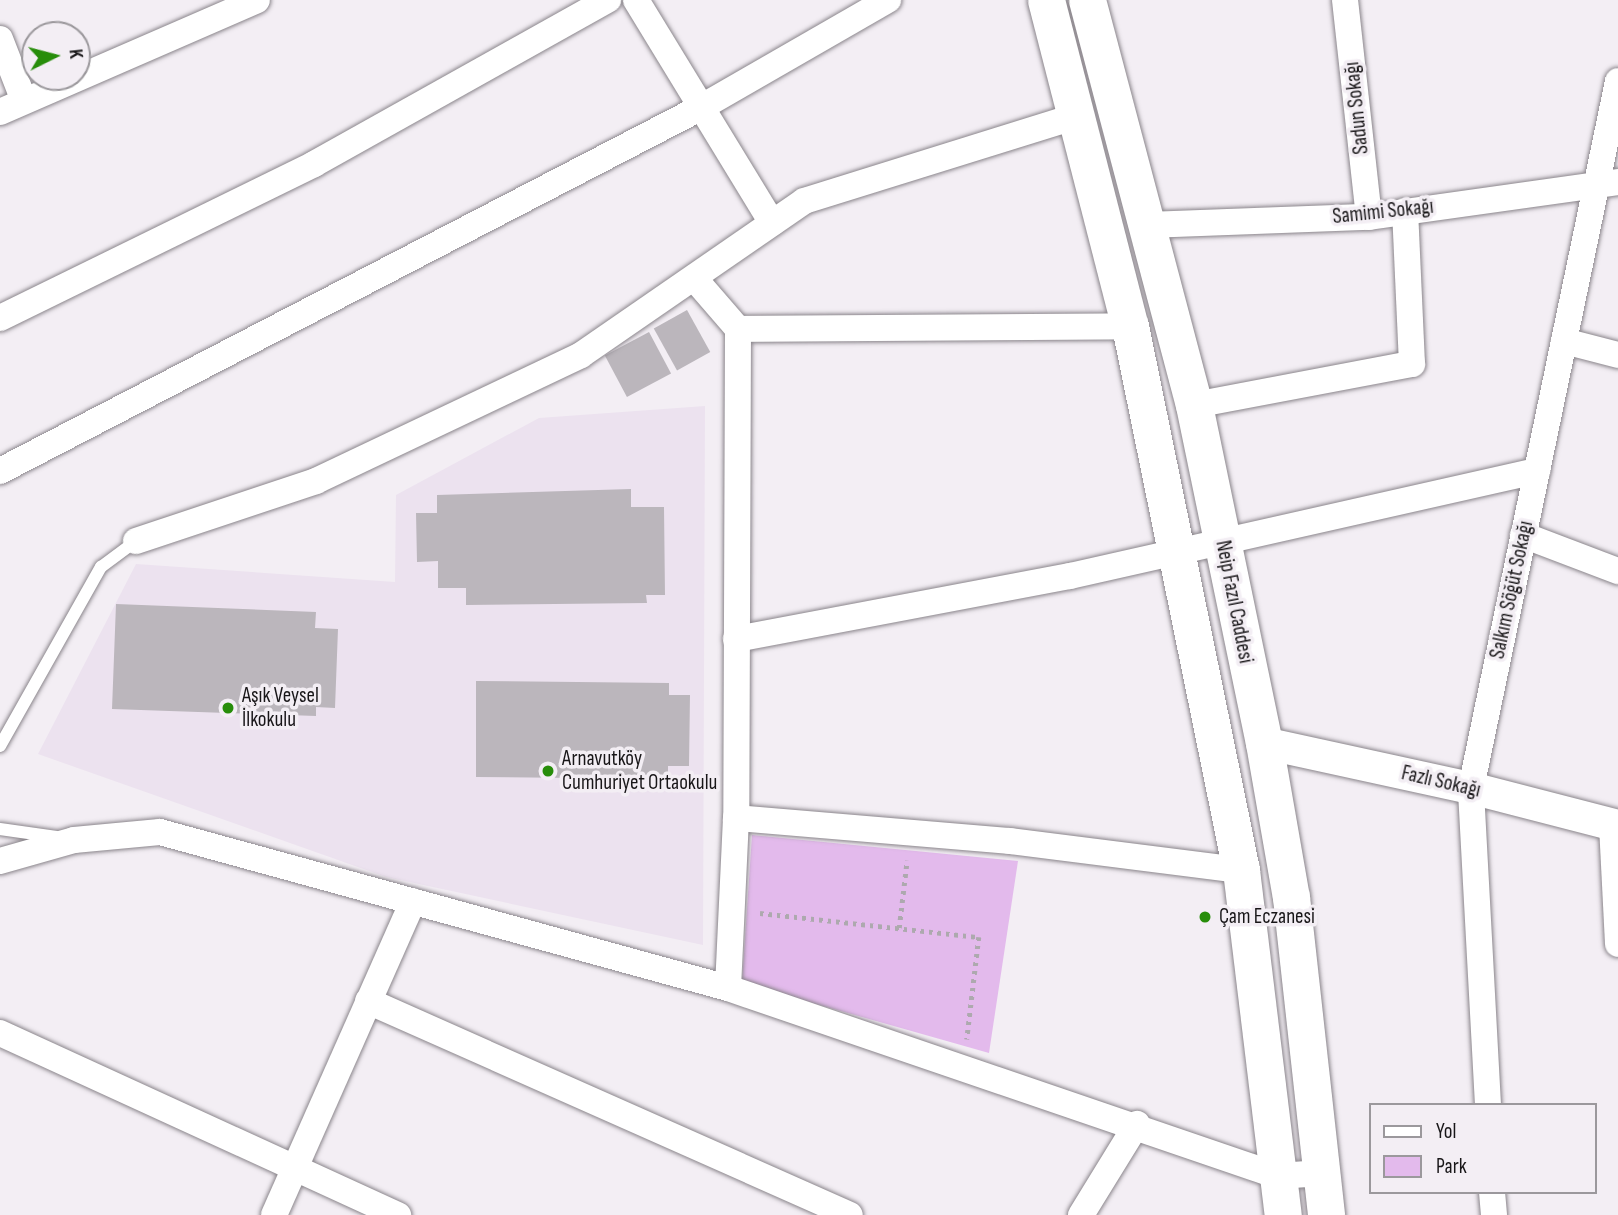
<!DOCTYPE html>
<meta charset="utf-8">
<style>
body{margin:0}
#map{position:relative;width:1618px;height:1215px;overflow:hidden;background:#f3eef4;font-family:"Sofia Sans Condensed",sans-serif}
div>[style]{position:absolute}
.built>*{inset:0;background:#ece2ef}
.green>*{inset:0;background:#e3baec}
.building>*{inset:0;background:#bbb6bc;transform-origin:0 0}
.path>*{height:4.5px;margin-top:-2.25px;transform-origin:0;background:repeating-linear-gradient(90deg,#ada9ae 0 3.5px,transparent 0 8.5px)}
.roads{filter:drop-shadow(0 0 2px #8a858b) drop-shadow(0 0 2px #8a858b)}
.service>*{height:12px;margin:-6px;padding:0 6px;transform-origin:6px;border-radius:6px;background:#fff}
.minor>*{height:26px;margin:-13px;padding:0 13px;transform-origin:13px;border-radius:13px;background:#fff}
.tertiary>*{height:32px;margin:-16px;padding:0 16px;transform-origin:16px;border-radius:16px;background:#fff}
.secondary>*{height:37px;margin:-18.5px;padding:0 18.5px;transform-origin:18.5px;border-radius:18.5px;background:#fff}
.dots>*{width:19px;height:19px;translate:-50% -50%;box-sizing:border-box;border:4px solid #f3eef4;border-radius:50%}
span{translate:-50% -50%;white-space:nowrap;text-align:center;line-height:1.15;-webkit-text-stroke:7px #f3eef4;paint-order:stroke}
.street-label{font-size:21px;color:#181618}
.poi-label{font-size:21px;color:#181618}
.left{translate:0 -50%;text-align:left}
.legend{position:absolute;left:1369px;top:1103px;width:228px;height:91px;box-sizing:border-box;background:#f3eef4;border:2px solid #9b989c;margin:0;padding:9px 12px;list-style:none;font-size:21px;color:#181618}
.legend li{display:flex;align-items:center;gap:14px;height:35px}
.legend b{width:35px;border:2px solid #9b989c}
.north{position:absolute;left:21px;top:21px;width:70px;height:70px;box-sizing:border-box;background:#f3eef4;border:2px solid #9b989c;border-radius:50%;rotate:84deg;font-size:19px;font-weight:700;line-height:28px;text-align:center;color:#181618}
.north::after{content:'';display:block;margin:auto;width:24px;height:32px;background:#278d0a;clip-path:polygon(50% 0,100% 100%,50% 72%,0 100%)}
</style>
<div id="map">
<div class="built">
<i style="clip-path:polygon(705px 406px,703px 945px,386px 877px,38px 754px,136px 564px,395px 582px,396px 495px,539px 418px)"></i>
</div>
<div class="green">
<i style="clip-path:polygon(752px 835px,1018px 861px,989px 1053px,742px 983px)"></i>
</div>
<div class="building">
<i style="left:687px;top:310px;width:48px;height:38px;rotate:61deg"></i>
<i style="left:649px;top:332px;width:47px;height:50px;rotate:62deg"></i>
<i style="clip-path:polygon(631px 489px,631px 507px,664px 507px,665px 595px,646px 595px,647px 603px,466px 605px,466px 588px,438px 588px,438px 561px,417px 562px,416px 513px,437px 513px,437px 495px)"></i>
<i style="clip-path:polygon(116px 604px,316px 612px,315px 628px,338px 629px,335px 708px,316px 707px,316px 716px,112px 709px)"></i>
<i style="clip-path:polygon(476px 681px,669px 683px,669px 695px,690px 695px,689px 766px,668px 766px,668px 779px,476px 777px)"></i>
</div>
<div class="path">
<i style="left:760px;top:913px;width:220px;rotate:6.3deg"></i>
<i style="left:979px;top:937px;width:103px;rotate:96.7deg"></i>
<i style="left:899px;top:928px;width:68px;rotate:-83.3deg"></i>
</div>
<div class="roads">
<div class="service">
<i style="left:0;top:746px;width:206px;rotate:-60.6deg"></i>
<i style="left:101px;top:567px;width:44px;rotate:-36.6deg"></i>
<i style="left:0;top:829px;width:57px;rotate:8.1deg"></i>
</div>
<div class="minor">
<i style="left:636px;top:0;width:261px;rotate:58.6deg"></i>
<i style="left:1345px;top:0;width:218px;rotate:83.7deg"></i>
<i style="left:0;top:39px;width:66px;rotate:68.8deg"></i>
<i style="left:0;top:112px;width:280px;rotate:-23.5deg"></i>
<i style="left:1147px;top:225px;width:222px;rotate:-2.1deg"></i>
<i style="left:1369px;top:217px;width:251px;rotate:-8deg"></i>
<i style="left:694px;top:278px;width:67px;rotate:49.2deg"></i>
<i style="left:738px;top:329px;width:489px;rotate:90.2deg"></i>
<i style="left:736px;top:818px;width:170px;rotate:92.7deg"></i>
<i style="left:0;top:318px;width:350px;rotate:-26.1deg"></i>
<i style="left:314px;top:164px;width:337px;rotate:-29.2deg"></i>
<i style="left:738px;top:329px;width:392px;rotate:-0.4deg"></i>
<i style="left:1564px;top:341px;width:56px;rotate:14.5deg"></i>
<i style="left:1194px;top:405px;width:222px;rotate:-10.7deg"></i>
<i style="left:1412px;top:364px;width:153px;rotate:-92.6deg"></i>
<i style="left:0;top:471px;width:789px;rotate:-27.41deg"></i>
<i style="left:700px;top:108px;width:217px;rotate:-29.9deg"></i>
<i style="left:1523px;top:535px;width:102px;rotate:20.8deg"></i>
<i style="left:136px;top:541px;width:190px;rotate:-18.4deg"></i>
<i style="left:316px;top:481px;width:293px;rotate:-25.4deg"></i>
<i style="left:581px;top:355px;width:271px;rotate:-34.6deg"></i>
<i style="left:804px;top:201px;width:282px;rotate:-17.3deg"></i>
<i style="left:736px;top:639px;width:340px;rotate:-10.7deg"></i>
<i style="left:1070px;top:576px;width:479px;rotate:-12.7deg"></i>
<i style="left:736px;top:818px;width:275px;rotate:4.8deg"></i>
<i style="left:1010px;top:841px;width:233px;rotate:7.2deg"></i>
<i style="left:1612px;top:825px;width:119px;rotate:87.1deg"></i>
<i style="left:0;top:861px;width:77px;rotate:-15.8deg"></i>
<i style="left:74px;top:840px;width:86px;rotate:-5.3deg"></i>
<i style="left:160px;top:832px;width:589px;rotate:15.36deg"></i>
<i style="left:728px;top:988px;width:581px;rotate:18.87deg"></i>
<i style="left:1278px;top:1176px;width:44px;rotate:-3.9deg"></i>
<i style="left:368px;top:1001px;width:527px;rotate:23.94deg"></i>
<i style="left:0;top:1033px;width:438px;rotate:24.6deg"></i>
<i style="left:1488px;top:1105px;width:317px;rotate:-93.1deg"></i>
<i style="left:1471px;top:788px;width:722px;rotate:-78.25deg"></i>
<i style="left:1492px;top:1192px;width:23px;rotate:85deg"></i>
<i style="left:274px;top:1215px;width:343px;rotate:-66.1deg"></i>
<i style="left:1081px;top:1215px;width:107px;rotate:-58.4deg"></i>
</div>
<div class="tertiary">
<i style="left:1264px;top:743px;width:212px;rotate:12.3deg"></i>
<i style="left:1471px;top:788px;width:152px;rotate:14.5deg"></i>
</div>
<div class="secondary">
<i style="left:1046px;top:0;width:337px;rotate:75.6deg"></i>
<i style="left:1130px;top:326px;width:555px;rotate:78.47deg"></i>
<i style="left:1241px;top:870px;width:348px;rotate:83.1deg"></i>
<i style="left:1087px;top:0;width:419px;rotate:75.2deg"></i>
<i style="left:1194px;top:405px;width:345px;rotate:78.3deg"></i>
<i style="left:1264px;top:743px;width:156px;rotate:80.1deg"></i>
<i style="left:1291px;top:897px;width:320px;rotate:83.7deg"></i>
</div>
</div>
<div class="dots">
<i style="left:228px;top:708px;background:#278d0a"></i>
<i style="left:548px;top:771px;background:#278d0a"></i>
<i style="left:1205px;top:917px;background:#278d0a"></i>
</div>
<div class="street-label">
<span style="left:1357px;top:108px;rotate:-96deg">Sadun Sokağı</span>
<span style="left:1383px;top:212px;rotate:-6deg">Samimi Sokağı</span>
<span style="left:1512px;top:590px;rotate:-78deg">Salkım Söğüt Sokağı</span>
<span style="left:1234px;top:602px;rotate:79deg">Neip Fazıl Caddesi</span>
<span style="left:1441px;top:782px;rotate:13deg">Fazlı Sokağı</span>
</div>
<div class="poi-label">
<span class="left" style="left:242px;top:708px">Aşık Veysel<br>İlkokulu</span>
<span class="left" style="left:562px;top:771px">Arnavutköy<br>Cumhuriyet Ortaokulu</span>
<span class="left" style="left:1219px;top:917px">Çam Eczanesi</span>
</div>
<ul class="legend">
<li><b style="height:9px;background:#fff"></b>Yol</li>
<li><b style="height:19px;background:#e3baec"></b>Park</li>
</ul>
<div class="north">K</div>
</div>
